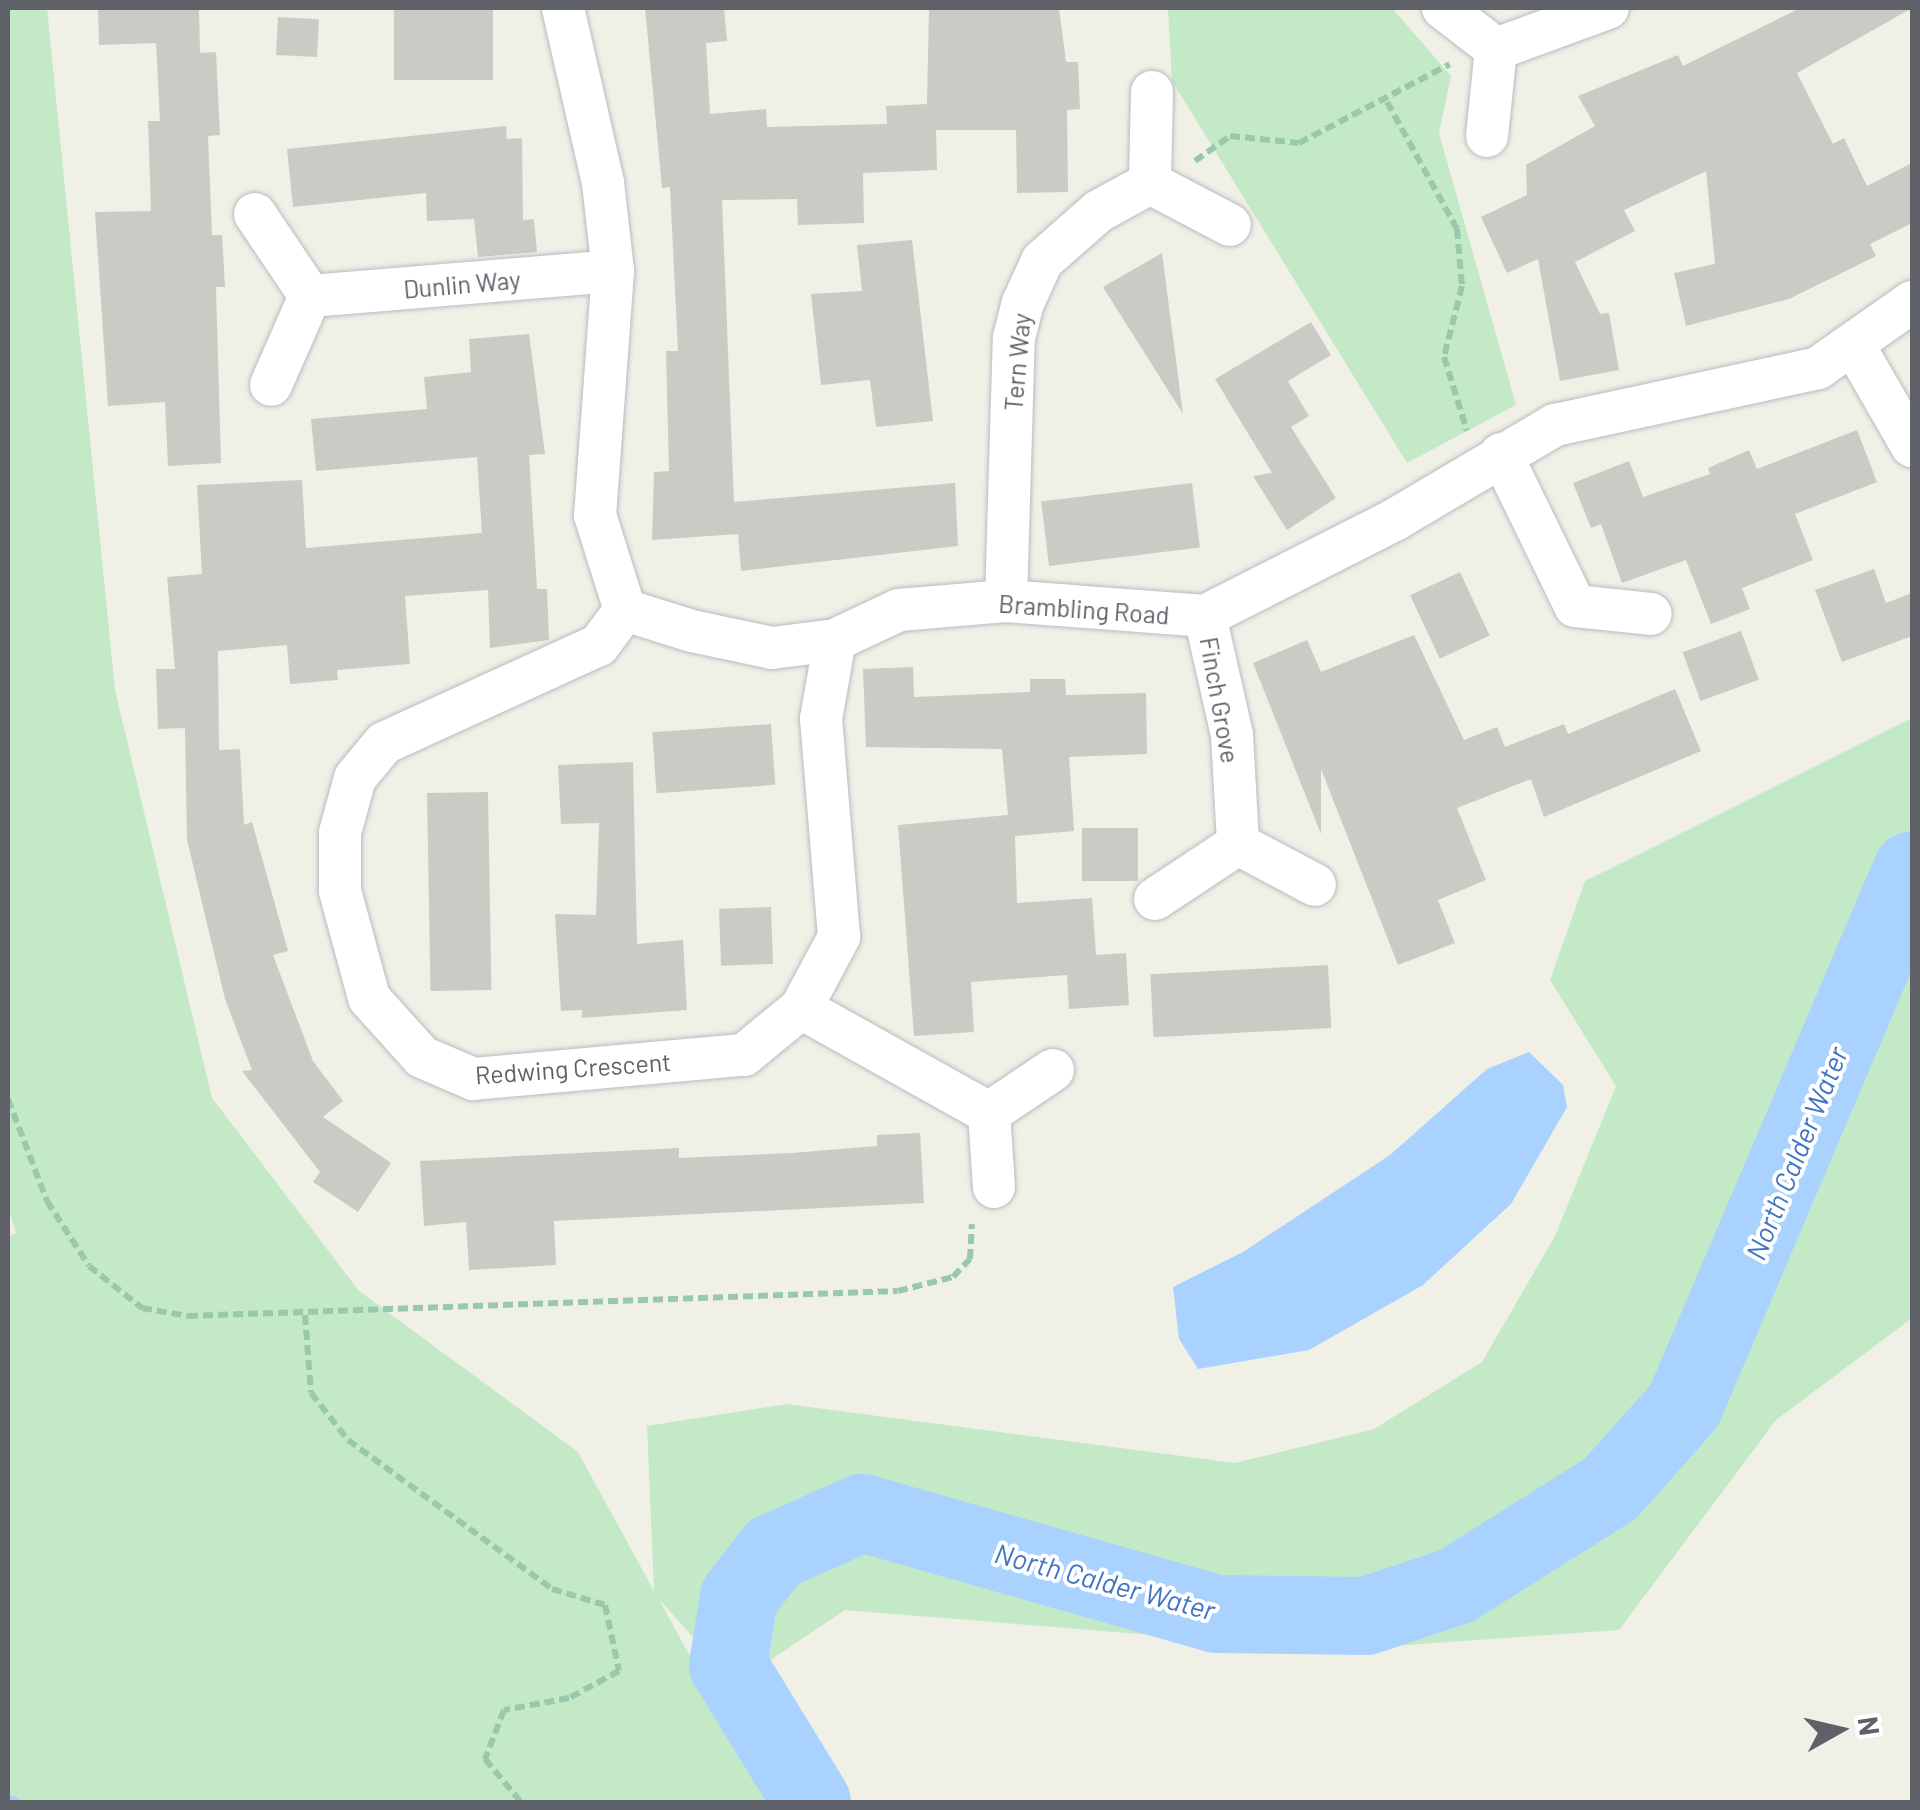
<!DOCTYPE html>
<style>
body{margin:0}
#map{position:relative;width:1920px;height:1810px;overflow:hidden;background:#f1f0e7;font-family:Barlow,sans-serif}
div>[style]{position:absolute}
.green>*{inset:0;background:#c3e9c6}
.water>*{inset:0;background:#a9d2ff}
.stream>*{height:12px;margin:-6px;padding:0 6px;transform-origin:6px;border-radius:6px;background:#a9d2ff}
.river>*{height:78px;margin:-39px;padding:0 39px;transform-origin:39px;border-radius:39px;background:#a9d2ff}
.building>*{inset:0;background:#cccac4;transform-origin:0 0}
.path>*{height:6px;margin-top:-3px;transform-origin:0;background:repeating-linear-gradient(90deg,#9ac8ab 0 10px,transparent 0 15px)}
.roads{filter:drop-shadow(0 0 2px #b9bbc1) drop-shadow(0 0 2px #b9bbc1)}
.street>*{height:42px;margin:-21px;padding:0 21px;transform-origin:21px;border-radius:21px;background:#fff}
span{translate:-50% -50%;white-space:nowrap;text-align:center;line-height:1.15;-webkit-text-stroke:8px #fff;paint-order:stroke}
.street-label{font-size:25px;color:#5e6168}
.water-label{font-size:28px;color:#4174c1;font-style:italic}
.frame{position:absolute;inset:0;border:10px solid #5e6168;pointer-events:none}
.north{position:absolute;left:1790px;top:1680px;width:100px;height:100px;-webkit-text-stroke:8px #fff;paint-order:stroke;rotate:82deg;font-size:28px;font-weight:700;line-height:40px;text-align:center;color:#5e6168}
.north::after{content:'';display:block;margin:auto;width:35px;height:45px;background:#5e6168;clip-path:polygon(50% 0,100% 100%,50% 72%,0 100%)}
</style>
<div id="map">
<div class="green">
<i style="clip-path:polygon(8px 8px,47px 8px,115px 690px,212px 1098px,359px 1291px,578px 1452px,654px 1591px,647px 1426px,787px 1404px,1235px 1463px,1374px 1429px,1482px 1362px,1555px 1236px,1616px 1086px,1550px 980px,1585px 881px,1912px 718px,1912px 1318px,1776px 1420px,1619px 1630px,1337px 1650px,845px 1610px,735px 1684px,659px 1599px,769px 1802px,8px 1802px,8px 1236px,16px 1233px,8px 1207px)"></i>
<i style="clip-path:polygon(1168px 8px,1392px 8px,1451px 76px,1439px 133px,1516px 405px,1407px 463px,1172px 81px)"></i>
</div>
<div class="water">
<i style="clip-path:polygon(1529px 1052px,1563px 1085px,1567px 1107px,1511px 1204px,1423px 1285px,1309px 1350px,1198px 1369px,1179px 1339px,1173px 1287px,1243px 1252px,1390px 1155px,1487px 1069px)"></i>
</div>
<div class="stream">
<i style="left:8px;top:1802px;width:6px"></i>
</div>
<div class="river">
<i style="left:812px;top:1802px;width:161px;rotate:-121.5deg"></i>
<i style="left:728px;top:1665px;width:69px;rotate:-80.8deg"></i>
<i style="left:739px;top:1597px;width:57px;rotate:-52.1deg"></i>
<i style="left:774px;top:1552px;width:96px;rotate:-23.9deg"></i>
<i style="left:862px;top:1513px;width:368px;rotate:15.9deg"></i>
<i style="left:1216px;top:1614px;width:150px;rotate:0.8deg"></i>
<i style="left:1366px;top:1616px;width:95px;rotate:-18.4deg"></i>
<i style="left:1456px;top:1586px;width:182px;rotate:-32.2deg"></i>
<i style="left:1610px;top:1489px;width:111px;rotate:-48.3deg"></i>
<i style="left:1684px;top:1406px;width:582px;rotate:-66.96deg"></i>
</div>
<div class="building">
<i style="clip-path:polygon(98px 8px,199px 8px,200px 53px,216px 52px,220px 135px,208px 136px,212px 235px,222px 235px,225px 287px,216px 287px,221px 463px,168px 466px,165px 402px,108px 406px,95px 212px,151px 211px,148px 121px,160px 121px,156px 43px,99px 45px)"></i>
<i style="left:394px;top:8px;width:99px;height:72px"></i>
<i style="clip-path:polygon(645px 8px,724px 8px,727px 41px,706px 43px,710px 114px,766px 109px,767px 127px,887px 124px,886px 106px,927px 104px,929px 8px,1059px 8px,1066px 62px,1078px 62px,1080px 109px,1067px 110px,1068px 192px,1017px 193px,1016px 130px,936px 130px,937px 170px,863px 173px,864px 223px,798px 225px,797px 199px,722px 200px,734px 502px,955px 483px,958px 546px,741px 571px,738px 534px,652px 540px,654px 472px,669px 471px,666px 351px,678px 351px,670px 187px,662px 188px)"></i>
<i style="clip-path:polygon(1800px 8px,1912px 8px,1797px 73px,1833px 144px,1844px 138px,1867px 186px,1912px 163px,1912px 223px,1870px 244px,1876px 256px,1789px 299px,1686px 326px,1674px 273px,1715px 264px,1706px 171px,1624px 210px,1635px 231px,1575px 262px,1600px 314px,1609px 313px,1619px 370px,1560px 381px,1538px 259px,1507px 273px,1481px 217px,1527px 195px,1526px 165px,1595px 126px,1578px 96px,1678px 55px,1683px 66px)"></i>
<i style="left:278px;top:17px;width:41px;height:38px;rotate:3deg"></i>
<i style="clip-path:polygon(506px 126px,507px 139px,522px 138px,523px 220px,534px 219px,537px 252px,478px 257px,474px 219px,427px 221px,426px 193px,293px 207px,287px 149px)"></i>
<i style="clip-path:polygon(912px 240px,933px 421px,876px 427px,870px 380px,821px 385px,811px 294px,862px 291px,857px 245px)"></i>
<i style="clip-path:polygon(1162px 253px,1183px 414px,1103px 287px)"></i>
<i style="clip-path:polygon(1311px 322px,1331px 355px,1288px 381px,1309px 416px,1291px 427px,1336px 498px,1287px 530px,1253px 476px,1272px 473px,1215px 379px)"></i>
<i style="clip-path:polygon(529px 334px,545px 454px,529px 455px,537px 589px,547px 589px,549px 640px,490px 648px,488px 590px,405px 596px,410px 664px,337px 670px,338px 680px,290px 684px,287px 645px,218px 651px,219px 750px,240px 749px,244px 825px,252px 822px,288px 951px,273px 955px,313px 1061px,343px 1101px,323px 1117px,391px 1163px,358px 1212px,313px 1182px,320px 1172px,242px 1071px,252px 1070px,225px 999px,187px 840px,185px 728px,158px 729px,156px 669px,175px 669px,167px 577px,202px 574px,197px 485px,302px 480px,306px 548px,482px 533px,477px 457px,316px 471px,311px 419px,427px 409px,424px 377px,471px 372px,469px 339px)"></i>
<i style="clip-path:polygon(1857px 430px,1877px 482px,1795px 514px,1813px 560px,1742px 588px,1750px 609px,1711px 624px,1686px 560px,1622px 583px,1601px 524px,1591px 528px,1573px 483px,1629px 461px,1643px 497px,1710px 474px,1708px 468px,1749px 450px,1757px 469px)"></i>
<i style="left:1192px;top:483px;width:65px;height:152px;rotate:83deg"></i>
<i style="clip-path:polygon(1874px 569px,1886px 603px,1912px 593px,1912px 636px,1842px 662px,1815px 590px)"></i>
<i style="left:1460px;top:572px;width:70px;height:55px;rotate:65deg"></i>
<i style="left:1741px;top:631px;width:52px;height:62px;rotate:70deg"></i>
<i style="clip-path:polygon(1414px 635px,1464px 740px,1497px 727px,1505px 747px,1564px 724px,1568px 734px,1675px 689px,1701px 751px,1544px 817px,1531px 779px,1457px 808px,1486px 880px,1438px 900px,1455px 943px,1398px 965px,1321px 769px,1321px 834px,1253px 663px,1307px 640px,1321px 672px)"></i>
<i style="clip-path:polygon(913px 667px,914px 697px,1030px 692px,1030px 679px,1065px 679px,1066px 695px,1146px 693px,1147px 754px,1069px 757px,1074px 831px,1015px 836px,1017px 903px,1092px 898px,1096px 955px,1126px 953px,1129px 1005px,1069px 1009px,1067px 975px,971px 982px,974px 1032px,914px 1036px,898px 825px,1008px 815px,1002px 749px,866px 747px,863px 669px)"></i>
<i style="left:771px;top:724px;width:61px;height:119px;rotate:86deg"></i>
<i style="clip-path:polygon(633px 762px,637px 944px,683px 940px,687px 1010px,582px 1018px,582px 1010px,561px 1011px,555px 914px,596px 915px,599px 823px,561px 824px,558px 765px)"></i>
<i style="left:488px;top:792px;width:198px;height:61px;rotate:89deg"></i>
<i style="left:1138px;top:828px;width:53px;height:56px;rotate:90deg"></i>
<i style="left:771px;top:907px;width:57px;height:52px;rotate:88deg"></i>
<i style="left:1328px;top:965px;width:63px;height:178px;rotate:87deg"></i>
<i style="clip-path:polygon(920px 1133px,924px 1203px,554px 1221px,556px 1265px,469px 1270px,466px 1222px,424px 1226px,420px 1161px,679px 1148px,679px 1158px,792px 1153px,877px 1146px,877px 1135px)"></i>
</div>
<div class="path">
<i style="left:1387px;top:102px;width:145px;rotate:61.1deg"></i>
<i style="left:1457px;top:229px;width:57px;rotate:85deg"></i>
<i style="left:1462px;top:286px;width:73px;rotate:104.2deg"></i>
<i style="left:1444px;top:357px;width:77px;rotate:72.7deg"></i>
<i style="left:1195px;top:161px;width:43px;rotate:-35.5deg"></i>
<i style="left:1230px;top:136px;width:69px;rotate:5.8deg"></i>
<i style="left:1299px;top:143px;width:170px;rotate:-27.6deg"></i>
<i style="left:8px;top:1099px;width:109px;rotate:69.1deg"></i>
<i style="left:47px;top:1201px;width:77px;rotate:57.1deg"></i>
<i style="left:89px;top:1266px;width:68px;rotate:38.4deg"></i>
<i style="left:142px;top:1308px;width:47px;rotate:9.9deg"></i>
<i style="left:188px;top:1316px;width:710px;rotate:-2.02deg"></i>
<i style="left:898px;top:1291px;width:57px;rotate:-14.3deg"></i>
<i style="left:953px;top:1277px;width:25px;rotate:-47deg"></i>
<i style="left:970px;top:1259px;width:35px;rotate:-87deg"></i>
<i style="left:305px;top:1315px;width:78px;rotate:85.6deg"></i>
<i style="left:311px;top:1393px;width:60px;rotate:51.8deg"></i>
<i style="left:348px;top:1440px;width:253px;rotate:36.1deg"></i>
<i style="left:552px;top:1589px;width:55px;rotate:16.8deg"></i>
<i style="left:605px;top:1605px;width:67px;rotate:78deg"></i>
<i style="left:619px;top:1671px;width:57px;rotate:151.6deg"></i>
<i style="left:569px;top:1698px;width:66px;rotate:169.5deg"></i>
<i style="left:504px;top:1710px;width:53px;rotate:111.2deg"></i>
<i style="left:485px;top:1759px;width:56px;rotate:50.1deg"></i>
</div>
<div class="roads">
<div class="street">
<i style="left:563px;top:8px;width:180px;rotate:77.1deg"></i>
<i style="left:603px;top:183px;width:89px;rotate:83.5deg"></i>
<i style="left:613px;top:271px;width:245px;rotate:94.2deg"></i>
<i style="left:595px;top:515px;width:100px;rotate:72.5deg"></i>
<i style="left:625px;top:610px;width:70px;rotate:17.4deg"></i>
<i style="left:692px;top:631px;width:82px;rotate:12deg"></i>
<i style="left:772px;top:648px;width:64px;rotate:-7.2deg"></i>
<i style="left:835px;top:640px;width:71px;rotate:-25.1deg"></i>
<i style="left:899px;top:610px;width:107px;rotate:-4.8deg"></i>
<i style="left:1006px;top:601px;width:200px;rotate:4.3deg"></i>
<i style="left:1205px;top:616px;width:214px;rotate:-26.9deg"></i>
<i style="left:1396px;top:519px;width:185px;rotate:-30.6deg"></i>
<i style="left:1555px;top:425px;width:269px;rotate:-12.2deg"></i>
<i style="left:1818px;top:368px;width:115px;rotate:-35.1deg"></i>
<i style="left:1443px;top:8px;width:67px;rotate:37.7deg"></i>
<i style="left:1496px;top:49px;width:119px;rotate:-20.1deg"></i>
<i style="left:1152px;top:92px;width:91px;rotate:91.3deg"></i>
<i style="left:1150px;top:183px;width:90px;rotate:27.7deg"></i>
<i style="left:1487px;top:136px;width:87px;rotate:-84.1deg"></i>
<i style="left:255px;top:214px;width:99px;rotate:56.1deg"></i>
<i style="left:310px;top:296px;width:97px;rotate:113.7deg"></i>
<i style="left:310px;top:296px;width:304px;rotate:-4.7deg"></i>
<i style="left:1853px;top:344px;width:118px;rotate:60deg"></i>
<i style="left:1501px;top:454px;width:169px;rotate:64deg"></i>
<i style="left:1575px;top:606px;width:76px;rotate:6deg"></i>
<i style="left:1006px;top:601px;width:263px;rotate:-88.3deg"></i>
<i style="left:1014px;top:338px;width:36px;rotate:-76deg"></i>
<i style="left:1023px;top:303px;width:46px;rotate:-65.7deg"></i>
<i style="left:1042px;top:261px;width:76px;rotate:-41.3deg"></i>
<i style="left:1099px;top:211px;width:58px;rotate:-28.8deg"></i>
<i style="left:625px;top:610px;width:44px;rotate:126.6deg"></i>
<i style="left:599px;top:645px;width:236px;rotate:155.5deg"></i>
<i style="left:384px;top:743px;width:45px;rotate:129.6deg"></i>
<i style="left:355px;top:778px;width:57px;rotate:105.3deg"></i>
<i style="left:340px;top:833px;width:58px;rotate:90deg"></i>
<i style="left:340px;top:891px;width:111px;rotate:74.8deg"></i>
<i style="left:369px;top:998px;width:79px;rotate:48.1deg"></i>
<i style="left:422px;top:1057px;width:56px;rotate:23.3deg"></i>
<i style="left:473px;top:1079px;width:272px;rotate:-5.1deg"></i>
<i style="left:744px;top:1055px;width:74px;rotate:-39.5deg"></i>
<i style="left:801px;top:1008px;width:81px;rotate:-61.8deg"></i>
<i style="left:839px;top:937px;width:219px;rotate:-94.7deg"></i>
<i style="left:821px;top:719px;width:80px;rotate:-80deg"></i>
<i style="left:1205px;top:616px;width:122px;rotate:77.2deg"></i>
<i style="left:1232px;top:735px;width:109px;rotate:86.8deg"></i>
<i style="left:1238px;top:844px;width:87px;rotate:28deg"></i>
<i style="left:1155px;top:899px;width:100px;rotate:-33.5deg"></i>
<i style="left:801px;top:1008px;width:215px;rotate:29.2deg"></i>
<i style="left:994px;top:1187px;width:74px;rotate:-93.9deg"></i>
<i style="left:989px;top:1113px;width:77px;rotate:-33.9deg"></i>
</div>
</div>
<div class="street-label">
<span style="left:462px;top:284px;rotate:-5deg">Dunlin Way</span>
<span style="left:1017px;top:362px;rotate:-85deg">Tern Way</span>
<span style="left:1084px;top:609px;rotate:4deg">Brambling Road</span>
<span style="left:1220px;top:700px;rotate:80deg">Finch Grove</span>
<span style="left:573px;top:1068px;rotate:-4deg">Redwing Crescent</span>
</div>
<div class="water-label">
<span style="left:1796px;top:1153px;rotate:-68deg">North Calder Water</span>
<span style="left:1105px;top:1581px;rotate:15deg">North Calder Water</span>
</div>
<div class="frame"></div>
<div class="north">N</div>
</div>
